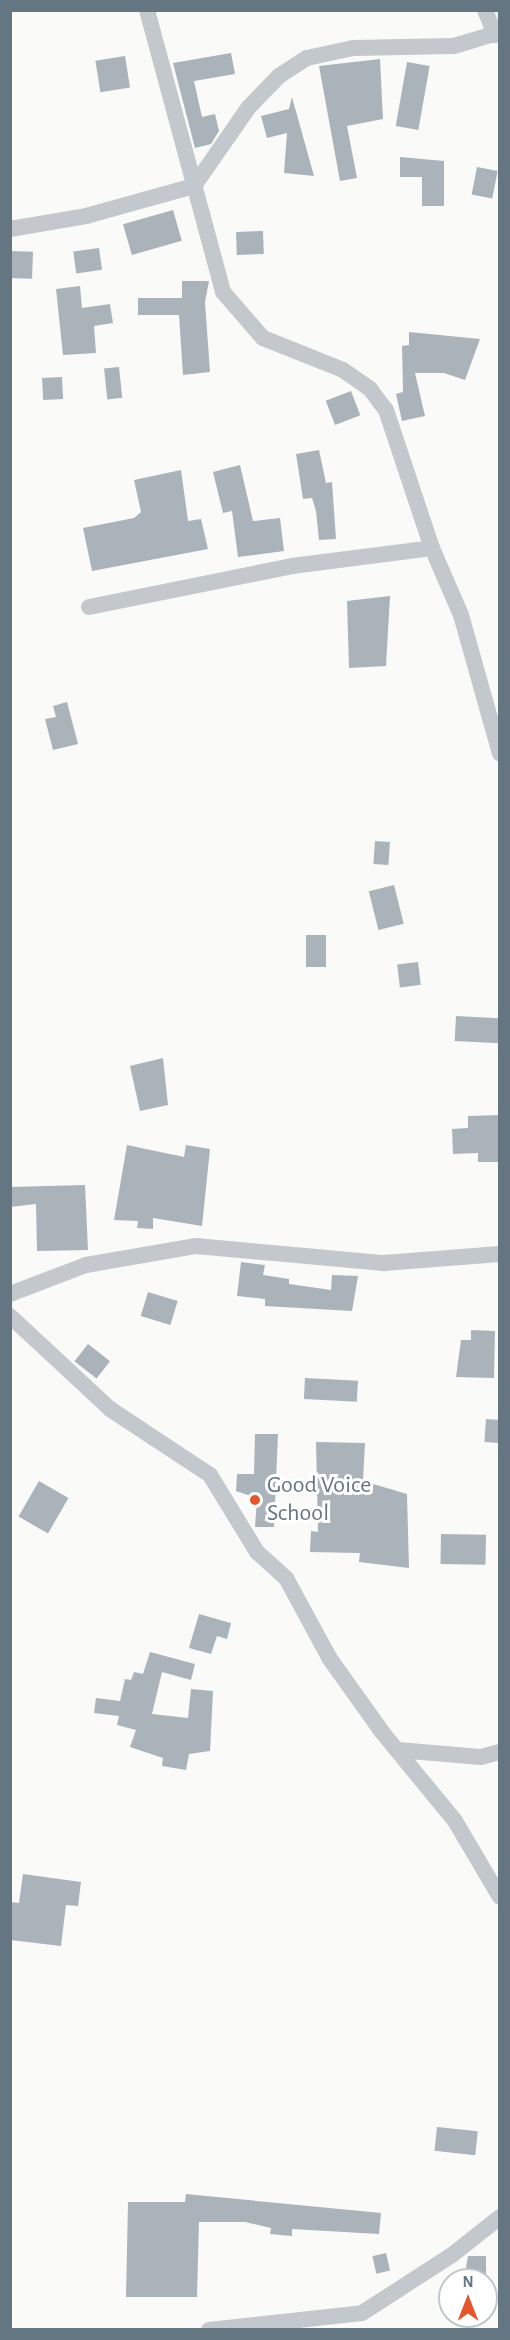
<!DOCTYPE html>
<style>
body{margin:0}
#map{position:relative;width:510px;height:2340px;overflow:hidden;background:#fafaf8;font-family:"Alegreya Sans",sans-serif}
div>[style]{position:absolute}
.building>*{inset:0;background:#aab3b9;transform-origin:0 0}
.street>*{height:16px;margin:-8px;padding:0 8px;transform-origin:8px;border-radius:8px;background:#c3c8cc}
.dots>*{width:16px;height:16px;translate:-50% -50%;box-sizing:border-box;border:3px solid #fff;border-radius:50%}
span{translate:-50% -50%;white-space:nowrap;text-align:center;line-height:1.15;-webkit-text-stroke:6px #fff;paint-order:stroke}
.poi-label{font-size:24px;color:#657683}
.left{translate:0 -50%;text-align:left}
.frame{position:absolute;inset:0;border:12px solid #657683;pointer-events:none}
.north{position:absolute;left:438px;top:2268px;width:60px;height:60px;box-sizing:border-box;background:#fff;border:2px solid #c1c8cd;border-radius:50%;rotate:0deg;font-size:16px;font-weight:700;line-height:24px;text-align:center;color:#657683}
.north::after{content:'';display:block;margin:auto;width:21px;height:27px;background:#e4572e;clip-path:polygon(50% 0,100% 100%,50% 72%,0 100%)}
</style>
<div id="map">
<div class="building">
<i style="clip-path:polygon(231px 53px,235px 74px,194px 81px,202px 117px,215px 114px,219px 131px,211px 144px,195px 148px,173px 63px)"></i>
<i style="left:125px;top:56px;width:32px;height:30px;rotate:81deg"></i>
<i style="clip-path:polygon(380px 59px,383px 119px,347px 126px,357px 178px,340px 181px,319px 66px)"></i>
<i style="left:407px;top:62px;width:23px;height:65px;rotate:10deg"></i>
<i style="clip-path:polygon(292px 97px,314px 176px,284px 173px,287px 133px,267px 138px,261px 116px,289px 109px)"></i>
<i style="clip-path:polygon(400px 157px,444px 161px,444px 206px,422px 206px,422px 177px,400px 177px)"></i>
<i style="left:477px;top:167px;width:21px;height:28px;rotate:11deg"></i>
<i style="left:173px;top:210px;width:32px;height:52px;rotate:74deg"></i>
<i style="left:263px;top:231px;width:23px;height:27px;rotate:88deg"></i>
<i style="left:99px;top:248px;width:22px;height:26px;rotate:82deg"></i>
<i style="left:10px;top:251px;width:23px;height:27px;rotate:2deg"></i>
<i style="clip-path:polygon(182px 281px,209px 281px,205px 302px,210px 372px,183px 375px,179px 315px,138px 315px,138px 298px,182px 298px)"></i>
<i style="clip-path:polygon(80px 286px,82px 308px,110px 304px,113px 323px,94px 326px,96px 353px,63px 355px,56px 289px)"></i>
<i style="clip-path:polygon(409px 332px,480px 339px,465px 380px,444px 373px,415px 373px,425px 416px,402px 421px,396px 394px,403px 392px,402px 346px,409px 345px)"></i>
<i style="left:119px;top:367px;width:31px;height:15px;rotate:84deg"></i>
<i style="left:62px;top:377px;width:22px;height:20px;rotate:87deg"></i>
<i style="left:351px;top:391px;width:26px;height:27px;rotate:69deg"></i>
<i style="clip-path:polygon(319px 450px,326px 483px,332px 482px,336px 539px,319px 540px,316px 511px,312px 498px,303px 499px,296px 454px)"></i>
<i style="clip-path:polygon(240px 465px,253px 521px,280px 518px,284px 551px,238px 557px,232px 511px,223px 513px,213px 472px)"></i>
<i style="clip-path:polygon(181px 470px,188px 521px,201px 519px,208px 549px,92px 571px,83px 528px,134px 518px,141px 512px,134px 480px)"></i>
<i style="clip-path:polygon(390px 596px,386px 666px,349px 668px,347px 601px)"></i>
<i style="clip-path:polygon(67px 702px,78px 744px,53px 750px,45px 719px,56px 717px,53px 706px)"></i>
<i style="left:375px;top:841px;width:15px;height:23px;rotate:4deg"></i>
<i style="left:394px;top:885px;width:40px;height:26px;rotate:76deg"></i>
<i style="left:306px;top:935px;width:20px;height:32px"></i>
<i style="left:418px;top:962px;width:23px;height:21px;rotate:83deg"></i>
<i style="left:456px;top:1016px;width:44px;height:25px;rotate:3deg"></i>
<i style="clip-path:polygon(163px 1058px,168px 1105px,140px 1111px,130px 1066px)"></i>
<i style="clip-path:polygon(500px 1115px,499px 1162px,478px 1162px,478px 1153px,453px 1154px,452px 1129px,468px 1128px,468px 1116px)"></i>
<i style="clip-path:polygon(127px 1145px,184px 1157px,186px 1145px,210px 1149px,202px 1226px,153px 1218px,153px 1229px,137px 1228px,138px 1221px,114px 1220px)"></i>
<i style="clip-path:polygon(85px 1185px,88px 1250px,37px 1251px,36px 1204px,10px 1207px,10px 1187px)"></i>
<i style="clip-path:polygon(241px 1262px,265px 1265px,263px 1275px,289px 1279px,289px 1284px,331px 1290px,332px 1275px,358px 1276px,352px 1311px,265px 1306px,265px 1299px,237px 1296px)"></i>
<i style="left:148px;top:1292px;width:31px;height:25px;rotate:17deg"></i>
<i style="clip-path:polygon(471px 1330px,495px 1331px,494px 1378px,456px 1377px,461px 1340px,471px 1340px)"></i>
<i style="left:88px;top:1344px;width:28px;height:22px;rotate:38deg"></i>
<i style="left:305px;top:1378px;width:53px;height:21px;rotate:3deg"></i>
<i style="left:486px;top:1419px;width:14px;height:23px;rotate:4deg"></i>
<i style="clip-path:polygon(255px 1434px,278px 1434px,274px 1527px,255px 1527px,257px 1498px,236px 1491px,237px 1474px,254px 1474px)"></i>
<i style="clip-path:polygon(316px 1442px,365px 1443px,363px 1481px,407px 1494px,409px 1568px,359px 1562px,360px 1553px,310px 1552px,311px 1531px,318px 1532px)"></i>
<i style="left:39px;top:1481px;width:34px;height:41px;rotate:30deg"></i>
<i style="left:441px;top:1534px;width:45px;height:30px;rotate:1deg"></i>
<i style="clip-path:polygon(199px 1614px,231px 1623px,227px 1639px,217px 1636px,211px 1654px,189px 1648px)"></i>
<i style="clip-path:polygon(150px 1652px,195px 1664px,191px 1680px,162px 1672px,152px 1714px,188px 1718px,191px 1689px,213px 1691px,210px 1751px,189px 1754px,186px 1770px,162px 1766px,163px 1758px,130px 1747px,136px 1730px,117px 1725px,119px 1716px,94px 1713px,96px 1698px,120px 1701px,125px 1679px,131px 1680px,134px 1672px,143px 1674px)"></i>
<i style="clip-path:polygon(23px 1874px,81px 1882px,78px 1906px,66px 1905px,61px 1946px,10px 1940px,10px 1902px,19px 1903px)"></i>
<i style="left:437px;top:2127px;width:41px;height:24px;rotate:6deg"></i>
<i style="clip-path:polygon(186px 2194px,381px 2213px,379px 2234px,292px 2229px,292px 2236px,270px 2234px,271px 2228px,245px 2222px,199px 2222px,197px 2297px,126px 2297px,128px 2202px,185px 2202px)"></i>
<i style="left:386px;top:2253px;width:18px;height:14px;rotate:77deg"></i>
<i style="clip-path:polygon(468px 2256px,486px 2256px,486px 2280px,464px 2280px)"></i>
</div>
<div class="street">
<i style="left:147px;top:10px;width:292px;rotate:74.9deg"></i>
<i style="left:223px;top:292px;width:61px;rotate:49deg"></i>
<i style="left:263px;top:338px;width:86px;rotate:21.8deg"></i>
<i style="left:343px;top:370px;width:33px;rotate:35deg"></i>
<i style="left:370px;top:389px;width:26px;rotate:53deg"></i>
<i style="left:386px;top:410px;width:145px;rotate:71.6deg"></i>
<i style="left:432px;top:548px;width:73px;rotate:66.6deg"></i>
<i style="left:461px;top:615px;width:144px;rotate:74.3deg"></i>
<i style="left:485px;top:10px;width:27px;rotate:68deg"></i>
<i style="left:10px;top:229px;width:77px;rotate:-9.7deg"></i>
<i style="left:86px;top:216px;width:112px;rotate:-15.5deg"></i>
<i style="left:194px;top:186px;width:96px;rotate:-55.2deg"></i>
<i style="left:249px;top:107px;width:43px;rotate:-45.9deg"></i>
<i style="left:279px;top:76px;width:33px;rotate:-33deg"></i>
<i style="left:307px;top:58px;width:47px;rotate:-12.3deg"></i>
<i style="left:353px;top:48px;width:101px;rotate:-1.1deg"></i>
<i style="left:454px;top:46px;width:48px;rotate:-16.9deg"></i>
<i style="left:89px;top:607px;width:207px;rotate:-11.4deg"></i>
<i style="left:292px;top:566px;width:141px;rotate:-7.3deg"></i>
<i style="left:10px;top:1294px;width:81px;rotate:-20.9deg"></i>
<i style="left:86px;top:1265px;width:112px;rotate:-9.8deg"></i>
<i style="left:196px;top:1246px;width:189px;rotate:5.2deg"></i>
<i style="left:384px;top:1263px;width:116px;rotate:-4.4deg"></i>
<i style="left:10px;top:1316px;width:137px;rotate:42.9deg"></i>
<i style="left:110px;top:1409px;width:120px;rotate:33.4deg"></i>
<i style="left:210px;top:1475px;width:90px;rotate:58.6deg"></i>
<i style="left:257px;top:1552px;width:39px;rotate:42deg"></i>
<i style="left:286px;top:1578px;width:92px;rotate:61.5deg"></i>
<i style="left:330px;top:1659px;width:90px;rotate:54.5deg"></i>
<i style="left:382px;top:1732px;width:115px;rotate:50.6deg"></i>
<i style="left:455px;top:1821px;width:88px;rotate:59.4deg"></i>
<i style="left:398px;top:1750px;width:83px;rotate:4.8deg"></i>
<i style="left:481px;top:1757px;width:20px;rotate:-15deg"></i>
<i style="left:209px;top:2330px;width:154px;rotate:-6.3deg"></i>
<i style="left:362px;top:2313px;width:107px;rotate:-32.8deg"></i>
<i style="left:452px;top:2255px;width:61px;rotate:-38.4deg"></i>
</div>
<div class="dots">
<i style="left:255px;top:1500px;background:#e4572e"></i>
</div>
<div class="poi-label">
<span class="left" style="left:267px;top:1500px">Good Voice<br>School</span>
</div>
<div class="frame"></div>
<div class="north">N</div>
</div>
